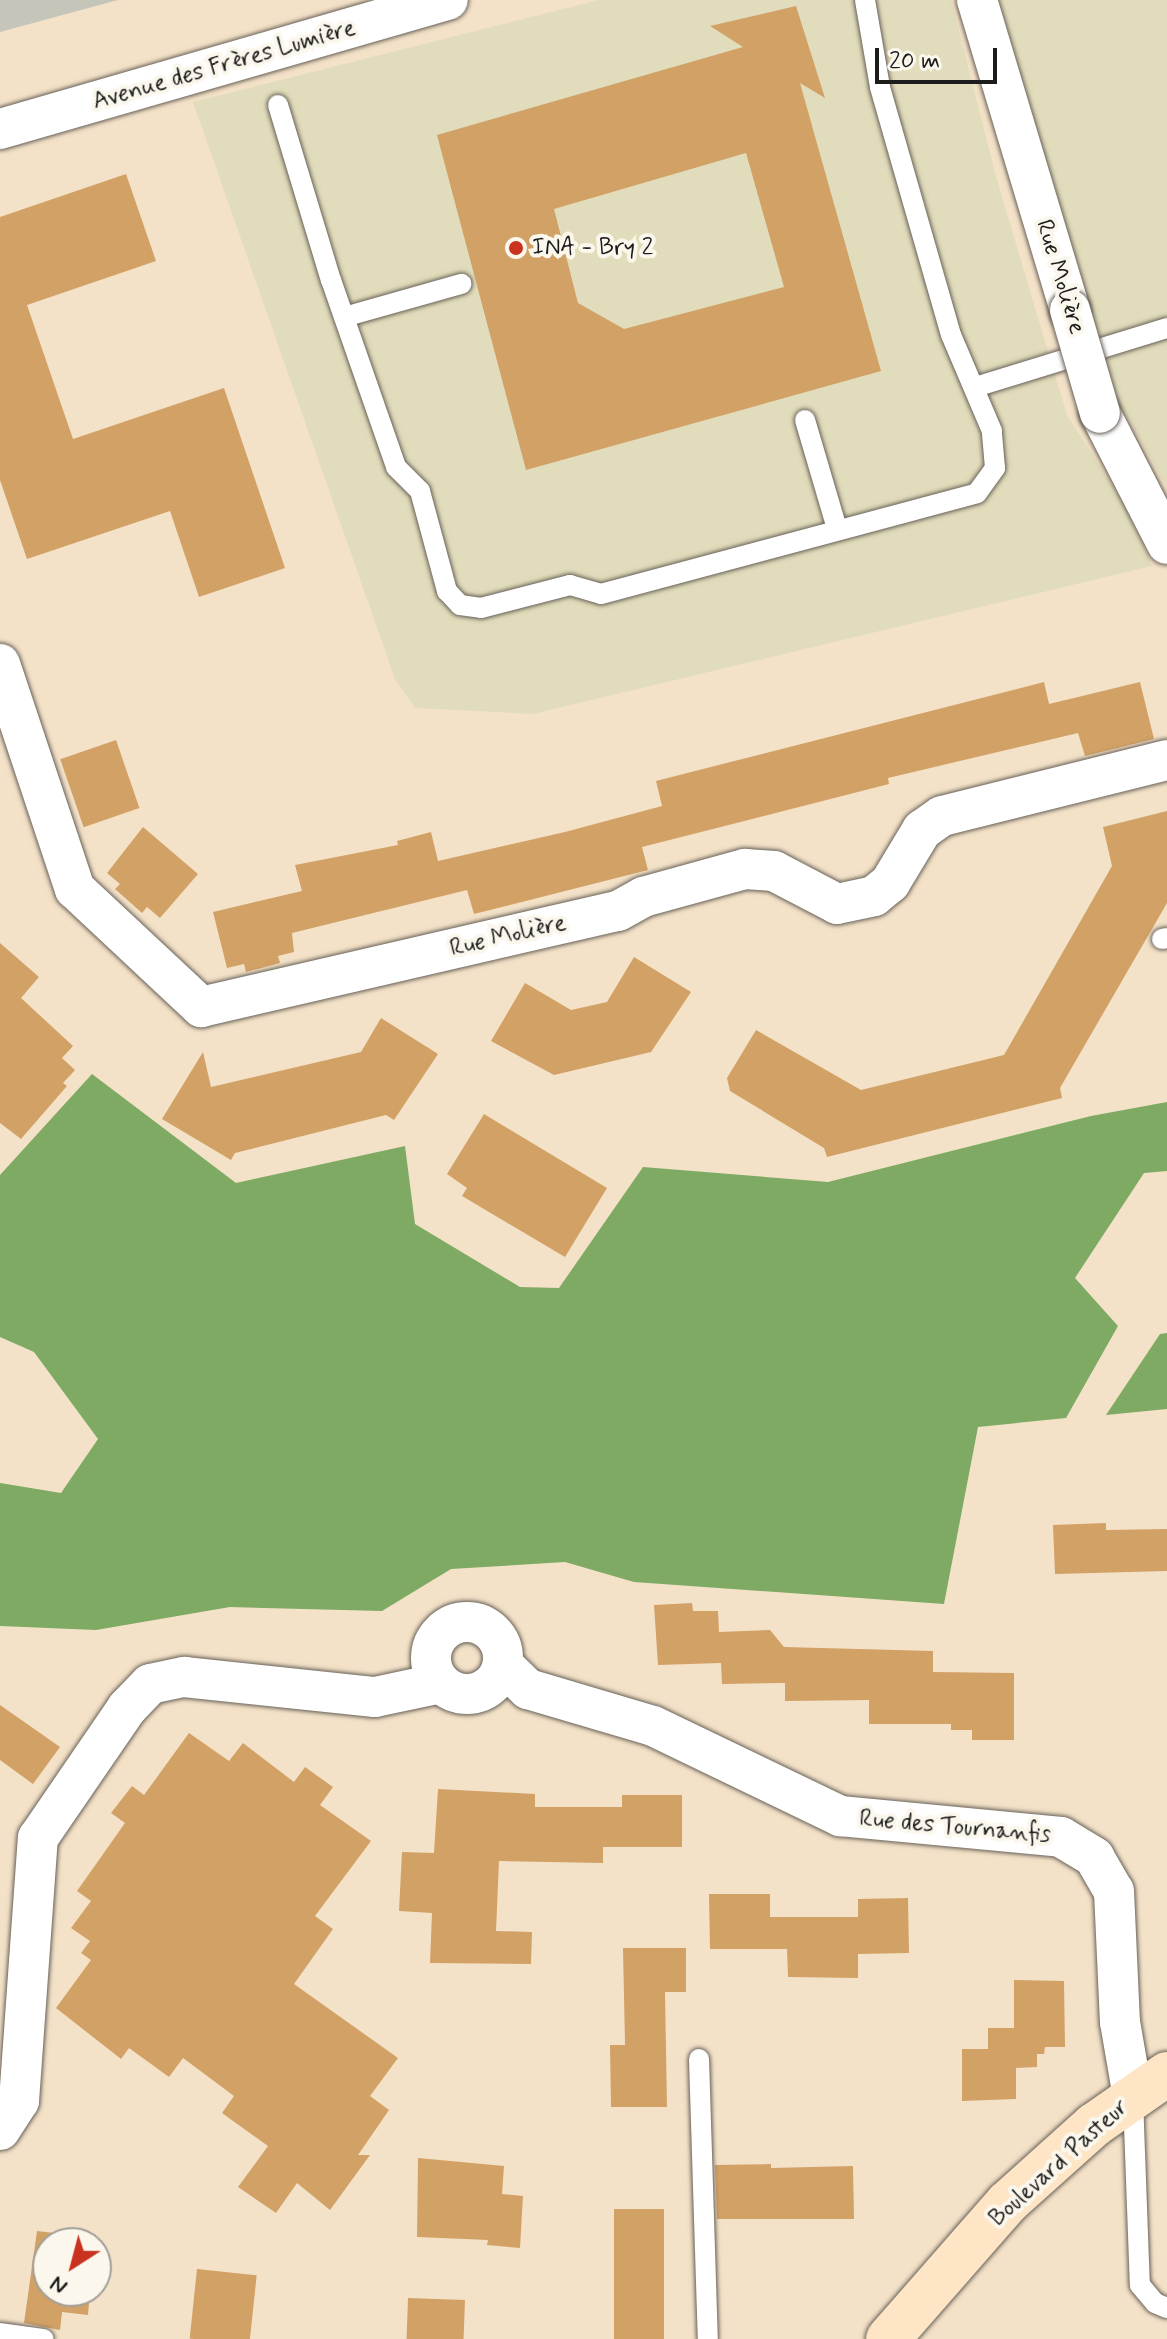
<!DOCTYPE html>
<meta charset="utf-8">
<style>
body{margin:0}
#map{position:relative;width:1167px;height:2339px;overflow:hidden;background:#f4e2c8;font-family:Mynerve,sans-serif}
div>[style]{position:absolute}
.built>*{inset:0;background:#e1dcbb}
.industrial>*{inset:0;background:#c5c5b9}
.forest>*{inset:0;background:#7eaa63}
.building>*{inset:0;background:#d2a165;transform-origin:0 0}
.roads{filter:drop-shadow(0 0 2px #686158) drop-shadow(0 0 2px #686158)}
.lane>*{height:20px;margin:-10px;padding:0 10px;transform-origin:10px;border-radius:10px;background:#fff}
.street>*{height:40px;margin:-20px;padding:0 20px;transform-origin:20px;border-radius:20px;background:#fff}
.street>.ring{margin:-20px;padding:0;box-sizing:content-box;background:none;border:40px solid #fff;border-radius:50%}
.secondary>*{height:44px;margin:-22px;padding:0 22px;transform-origin:22px;border-radius:22px;background:#fde5c5}
.bridges{filter:drop-shadow(0 0 2px #686158) drop-shadow(0 0 2px #686158)}
.street-bridge>*{height:40px;margin:-20px;padding:0 20px;transform-origin:20px;border-radius:20px;background:#fff}
.dots>*{width:22px;height:22px;translate:-50% -50%;box-sizing:border-box;border:4px solid #fbf7ec;border-radius:50%}
span{translate:-50% -50%;white-space:nowrap;text-align:center;line-height:1.15;-webkit-text-stroke:8px #fbf7ec;paint-order:stroke}
.street-label{font-size:24px;color:#1c1c1c}
.poi-label{font-size:24px;color:#1c1c1c}
.left{translate:0 -50%;text-align:left}
.north{position:absolute;left:32px;top:2227px;width:80px;height:80px;box-sizing:border-box;background:#fbf7ec;border:2px solid #a29f99;border-radius:50%;rotate:216deg;font-size:22px;font-weight:700;line-height:32px;text-align:center;color:#1c1c1c}
.north::after{content:'';display:block;margin:auto;width:28px;height:36px;background:#c8321e;clip-path:polygon(50% 0,100% 100%,50% 72%,0 100%)}
.scale{position:absolute;left:875px;top:48px;width:122px;height:36px;box-sizing:border-box;border:4px solid #1c1c1c;border-top:0;padding-left:10px;font-size:24px;line-height:28px;white-space:nowrap;color:#1c1c1c;-webkit-text-stroke:6px #fbf7ec;paint-order:stroke}
</style>
<div id="map">
<div class="built">
<i style="clip-path:polygon(599px 0,951px 0,997px 180px,1067px 415px,1126px 507px,1152px 566px,533px 714px,415px 708px,395px 679px,193px 102px)"></i>
<i style="clip-path:polygon(999px 0,1167px 0,1167px 487px,1108px 382px)"></i>
</div>
<div class="industrial">
<i style="clip-path:polygon(0 0,118px 0,0 32px)"></i>
</div>
<div class="forest">
<i style="clip-path:polygon(92px 1074px,236px 1183px,405px 1146px,415px 1224px,520px 1287px,559px 1288px,643px 1167px,828px 1182px,1091px 1116px,1167px 1102px,1167px 1171px,1144px 1173px,1075px 1278px,1118px 1326px,1066px 1418px,978px 1427px,944px 1604px,634px 1582px,565px 1562px,451px 1569px,382px 1611px,230px 1607px,96px 1630px,0 1626px,0 1483px,61px 1493px,98px 1439px,34px 1352px,0 1337px,0 1175px)"></i>
<i style="clip-path:polygon(1167px 1333px,1167px 1409px,1106px 1415px,1160px 1334px)"></i>
</div>
<div class="building">
<i style="clip-path:polygon(evenodd,796px 6px,825px 98px,800px 83px,881px 371px,526px 470px,437px 135px,743px 47px,710px 26px,796px 6px,746px 153px,784px 287px,624px 329px,578px 303px,554px 209px,746px 153px)"></i>
<i style="clip-path:polygon(126px 174px,156px 261px,27px 305px,73px 439px,224px 388px,285px 568px,199px 597px,170px 511px,27px 559px,0 480px,0 217px)"></i>
<i style="clip-path:polygon(1044px 682px,1049px 704px,1140px 682px,1154px 739px,1085px 756px,1078px 733px,888px 778px,889px 784px,642px 847px,648px 870px,474px 914px,467px 890px,292px 933px,294px 952px,278px 956px,280px 963px,246px 972px,244px 964px,227px 968px,213px 912px,302px 891px,295px 865px,398px 845px,397px 841px,431px 832px,438px 861px,565px 832px,662px 806px,656px 781px)"></i>
<i style="left:116px;top:740px;width:72px;height:59px;rotate:71deg"></i>
<i style="clip-path:polygon(1167px 811px,1167px 903px,1060px 1088px,1062px 1098px,827px 1157px,824px 1148px,730px 1091px,727px 1078px,756px 1030px,861px 1090px,1004px 1055px,1112px 866px,1103px 827px)"></i>
<i style="clip-path:polygon(143px 827px,198px 874px,160px 918px,147px 907px,142px 913px,115px 889px,120px 884px,107px 873px)"></i>
<i style="clip-path:polygon(0 943px,39px 977px,21px 998px,73px 1046px,62px 1058px,75px 1070px,63px 1083px,67px 1086px,21px 1139px,0 1123px)"></i>
<i style="clip-path:polygon(634px 957px,691px 992px,651px 1052px,554px 1075px,491px 1041px,525px 983px,571px 1010px,607px 1002px)"></i>
<i style="clip-path:polygon(381px 1018px,438px 1054px,394px 1120px,386px 1115px,235px 1153px,231px 1160px,162px 1119px,203px 1052px,211px 1087px,361px 1052px)"></i>
<i style="clip-path:polygon(484px 1114px,607px 1188px,565px 1257px,462px 1196px,467px 1188px,447px 1174px)"></i>
<i style="clip-path:polygon(1106px 1523px,1106px 1530px,1167px 1529px,1167px 1571px,1055px 1574px,1053px 1525px)"></i>
<i style="clip-path:polygon(692px 1603px,693px 1611px,718px 1611px,719px 1632px,770px 1630px,784px 1647px,933px 1651px,933px 1672px,1014px 1673px,1014px 1740px,972px 1740px,972px 1730px,951px 1730px,951px 1724px,869px 1724px,869px 1700px,785px 1701px,785px 1683px,722px 1684px,721px 1663px,658px 1665px,654px 1605px)"></i>
<i style="clip-path:polygon(0 1705px,60px 1747px,33px 1784px,0 1760px)"></i>
<i style="clip-path:polygon(189px 1733px,229px 1761px,243px 1743px,294px 1782px,305px 1767px,333px 1787px,320px 1805px,371px 1841px,315px 1916px,333px 1929px,294px 1984px,398px 2058px,370px 2096px,389px 2110px,358px 2155px,370px 2155px,330px 2210px,297px 2183px,276px 2213px,238px 2187px,268px 2146px,222px 2113px,234px 2096px,183px 2058px,169px 2077px,129px 2048px,121px 2059px,56px 2008px,91px 1960px,81px 1953px,90px 1941px,71px 1928px,91px 1901px,77px 1891px,125px 1823px,111px 1813px,132px 1786px,144px 1795px)"></i>
<i style="clip-path:polygon(438px 1789px,535px 1794px,535px 1807px,622px 1807px,622px 1795px,682px 1795px,682px 1847px,603px 1847px,603px 1863px,499px 1861px,496px 1931px,532px 1932px,531px 1964px,430px 1963px,432px 1913px,399px 1911px,402px 1852px,434px 1853px)"></i>
<i style="clip-path:polygon(709px 1894px,770px 1894px,770px 1917px,858px 1917px,858px 1899px,908px 1898px,909px 1953px,858px 1954px,858px 1978px,788px 1977px,787px 1949px,710px 1949px)"></i>
<i style="clip-path:polygon(623px 1948px,686px 1948px,686px 1992px,665px 1992px,667px 2107px,611px 2107px,610px 2045px,625px 2045px)"></i>
<i style="clip-path:polygon(1014px 1980px,1064px 1981px,1065px 2047px,1045px 2047px,1044px 2054px,1037px 2054px,1037px 2067px,1016px 2068px,1016px 2099px,962px 2101px,962px 2049px,988px 2049px,988px 2028px,1014px 2028px)"></i>
<i style="clip-path:polygon(418px 2158px,504px 2166px,502px 2194px,523px 2196px,520px 2248px,487px 2245px,488px 2240px,417px 2237px)"></i>
<i style="clip-path:polygon(771px 2164px,771px 2168px,853px 2166px,854px 2219px,717px 2219px,715px 2165px)"></i>
<i style="left:614px;top:2209px;width:50px;height:130px"></i>
<i style="clip-path:polygon(37px 2231px,96px 2238px,96px 2243px,48px 2243px,48px 2291px,90px 2291px,88px 2315px,62px 2312px,60px 2330px,24px 2323px)"></i>
<i style="left:197px;top:2269px;width:60px;height:70px;rotate:6deg"></i>
<i style="left:408px;top:2298px;width:57px;height:41px;rotate:2deg"></i>
</div>
<div class="roads">
<div class="lane">
<i style="left:278px;top:105px;width:183px;rotate:73.2deg"></i>
<i style="left:331px;top:280px;width:198px;rotate:70.8deg"></i>
<i style="left:396px;top:467px;width:34px;rotate:45deg"></i>
<i style="left:420px;top:491px;width:104px;rotate:74.9deg"></i>
<i style="left:447px;top:591px;width:19px;rotate:47deg"></i>
<i style="left:460px;top:605px;width:21px;rotate:8deg"></i>
<i style="left:481px;top:608px;width:92px;rotate:-14.5deg"></i>
<i style="left:570px;top:585px;width:32px;rotate:16deg"></i>
<i style="left:601px;top:594px;width:389px;rotate:-15deg"></i>
<i style="left:977px;top:493px;width:31px;rotate:-54deg"></i>
<i style="left:995px;top:468px;width:37px;rotate:-95deg"></i>
<i style="left:992px;top:431px;width:104px;rotate:-113.1deg"></i>
<i style="left:951px;top:335px;width:258px;rotate:-106deg"></i>
<i style="left:880px;top:87px;width:88px;rotate:-99.8deg"></i>
<i style="left:344px;top:317px;width:122px;rotate:-15.8deg"></i>
<i style="left:975px;top:387px;width:201px;rotate:-17.1deg"></i>
<i style="left:805px;top:420px;width:114px;rotate:73.6deg"></i>
<i style="left:1162px;top:939px;width:5px;rotate:-11deg"></i>
<i style="left:699px;top:2059px;width:280px;rotate:88.2deg"></i>
<i style="left:1133px;top:2098px;width:187px;rotate:87.9deg"></i>
<i style="left:1140px;top:2285px;width:23px;rotate:50deg"></i>
<i style="left:1155px;top:2303px;width:13px;rotate:23deg"></i>
<i style="left:0;top:2333px;width:44px;rotate:7.8deg"></i>
</div>
<div class="street">
<i style="left:977px;top:0;width:324px;rotate:73.3deg"></i>
<i style="left:0;top:129px;width:466px;rotate:-16.1deg"></i>
<i style="left:1100px;top:413px;width:147px;rotate:62.9deg"></i>
<i style="left:0;top:664px;width:237px;rotate:71.6deg"></i>
<i style="left:75px;top:889px;width:173px;rotate:43.1deg"></i>
<i style="left:201px;top:1007px;width:428px;rotate:-13deg"></i>
<i style="left:618px;top:911px;width:29px;rotate:-29deg"></i>
<i style="left:643px;top:897px;width:106px;rotate:-15.4deg"></i>
<i style="left:745px;top:869px;width:29px;rotate:4deg"></i>
<i style="left:774px;top:871px;width:71px;rotate:27.6deg"></i>
<i style="left:837px;top:904px;width:38px;rotate:-12deg"></i>
<i style="left:874px;top:896px;width:21px;rotate:-39deg"></i>
<i style="left:890px;top:883px;width:62px;rotate:-58.9deg"></i>
<i style="left:922px;top:830px;width:24px;rotate:-35deg"></i>
<i style="left:942px;top:816px;width:232px;rotate:-14deg"></i>
<i class="ring" style="left:431px;top:1622px;width:32px;height:32px"></i>
<i style="left:503px;top:1665px;width:35px;rotate:44deg"></i>
<i style="left:528px;top:1689px;width:130px;rotate:16.5deg"></i>
<i style="left:653px;top:1726px;width:208px;rotate:25.7deg"></i>
<i style="left:840px;top:1816px;width:222px;rotate:5.4deg"></i>
<i style="left:1061px;top:1837px;width:39px;rotate:31deg"></i>
<i style="left:1094px;top:1857px;width:39px;rotate:60deg"></i>
<i style="left:1114px;top:1891px;width:131px;rotate:87.4deg"></i>
<i style="left:1120px;top:2022px;width:76px;rotate:80.2deg"></i>
<i style="left:0;top:2130px;width:35px;rotate:-57deg"></i>
<i style="left:19px;top:2101px;width:264px;rotate:-85.9deg"></i>
<i style="left:38px;top:1838px;width:158px;rotate:-55.6deg"></i>
<i style="left:127px;top:1708px;width:33px;rotate:-46deg"></i>
<i style="left:150px;top:1684px;width:35px;rotate:-12deg"></i>
<i style="left:184px;top:1677px;width:192px;rotate:6deg"></i>
<i style="left:375px;top:1697px;width:67px;rotate:-12deg"></i>
</div>
<div class="secondary">
<i style="left:888px;top:2339px;width:181px;rotate:-48.8deg"></i>
<i style="left:1007px;top:2203px;width:117px;rotate:-41.9deg"></i>
<i style="left:1094px;top:2125px;width:89px;rotate:-34.9deg"></i>
</div>
</div>
<div class="bridges">
<div class="street-bridge">
<i style="left:1070px;top:310px;width:107px;rotate:73.8deg"></i>
</div>
</div>
<div class="dots">
<i style="left:516px;top:248px;background:#c8321e"></i>
</div>
<div class="street-label">
<span style="left:224px;top:65px;rotate:-16deg">Avenue des Frères Lumière</span>
<span style="left:1060px;top:277px;rotate:73deg">Rue Molière</span>
<span style="left:508px;top:936px;rotate:-13deg">Rue Molière</span>
<span style="left:955px;top:1827px;rotate:5deg">Rue des Tournanfis</span>
<span style="left:1059px;top:2163px;rotate:-42deg">Boulevard Pasteur</span>
</div>
<div class="poi-label">
<span class="left" style="left:532px;top:248px">INA - Bry 2</span>
</div>
<div class="north">N</div>
<div class="scale">20 m</div>
</div>
